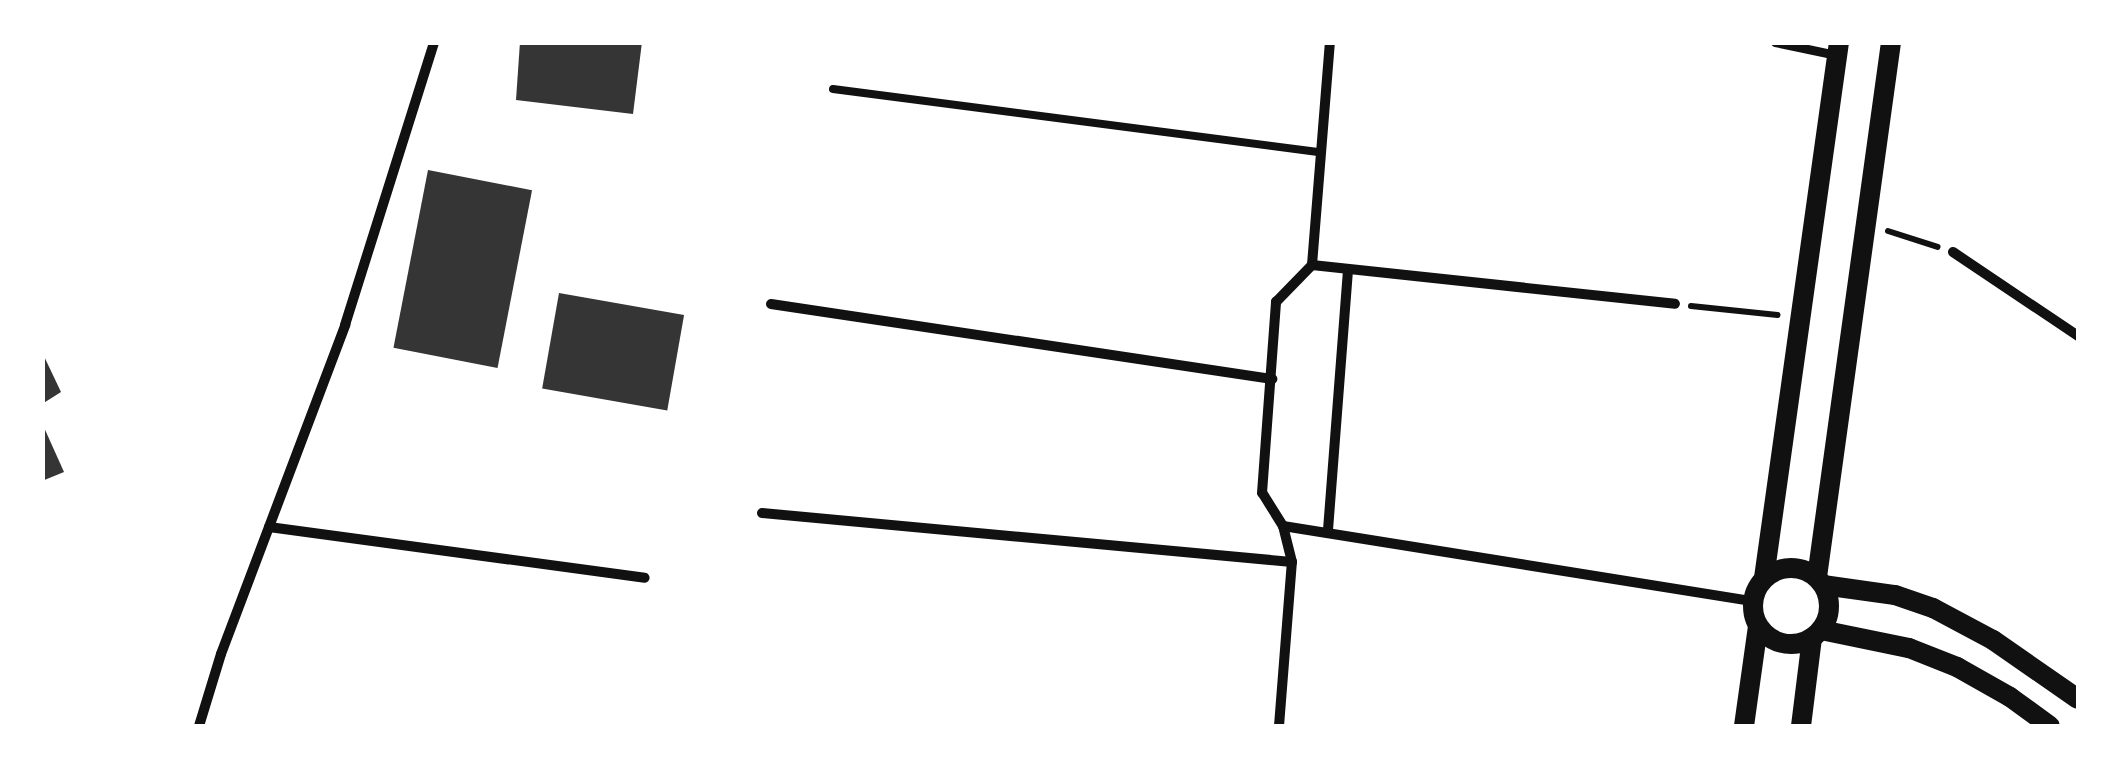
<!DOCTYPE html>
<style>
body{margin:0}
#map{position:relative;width:2121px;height:769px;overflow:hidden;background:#fff;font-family:Helvetica,sans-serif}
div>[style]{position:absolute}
.building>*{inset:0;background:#353535;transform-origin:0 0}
.path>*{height:6px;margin:-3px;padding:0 3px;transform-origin:3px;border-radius:3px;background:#111}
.service>*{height:8px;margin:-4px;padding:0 4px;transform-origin:4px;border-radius:4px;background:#111}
.pedestrian>*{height:9px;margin:-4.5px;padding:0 4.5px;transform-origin:4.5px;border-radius:4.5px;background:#111}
.minor>*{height:10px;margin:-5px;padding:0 5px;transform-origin:5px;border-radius:5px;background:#111}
.secondary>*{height:20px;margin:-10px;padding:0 10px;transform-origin:10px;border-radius:10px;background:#111}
.secondary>.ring{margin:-10px;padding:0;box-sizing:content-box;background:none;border:20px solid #111;border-radius:50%}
span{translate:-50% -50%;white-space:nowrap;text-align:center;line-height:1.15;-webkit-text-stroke:10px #fff;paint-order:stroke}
.frame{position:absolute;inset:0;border:45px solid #fff;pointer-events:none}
</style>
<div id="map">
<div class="building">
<i style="clip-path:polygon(520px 42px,642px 42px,633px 114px,516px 100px)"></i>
<i style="left:428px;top:170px;width:106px;height:181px;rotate:11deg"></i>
<i style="left:559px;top:293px;width:127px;height:97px;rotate:10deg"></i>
<i style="clip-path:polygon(42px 352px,61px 392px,42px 404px)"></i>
<i style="clip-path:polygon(42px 423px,64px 472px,42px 481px)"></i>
</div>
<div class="path">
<i style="left:1888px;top:231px;width:52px;rotate:17.7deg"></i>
<i style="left:1691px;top:306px;width:87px;rotate:5.9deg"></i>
</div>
<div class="service">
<i style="left:833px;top:89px;width:491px;rotate:7.4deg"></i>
</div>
<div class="pedestrian">
<i style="left:1775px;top:42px;width:62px;rotate:12deg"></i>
</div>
<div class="minor">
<i style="left:1953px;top:252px;width:151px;rotate:33.9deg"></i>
<i style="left:1312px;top:265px;width:365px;rotate:6.1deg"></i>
<i style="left:771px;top:304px;width:507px;rotate:8.51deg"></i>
<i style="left:762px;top:513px;width:532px;rotate:5.28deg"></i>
<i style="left:1283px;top:526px;width:475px;rotate:9.1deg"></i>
<i style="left:269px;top:527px;width:379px;rotate:7.7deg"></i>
<i style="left:1328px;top:530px;width:261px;rotate:-85.6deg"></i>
<i style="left:199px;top:726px;width:75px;rotate:-73deg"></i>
<i style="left:221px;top:654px;width:352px;rotate:-69.3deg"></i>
<i style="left:345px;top:325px;width:297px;rotate:-72.5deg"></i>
<i style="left:1279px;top:726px;width:165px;rotate:-85.5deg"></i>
<i style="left:1292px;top:562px;width:37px;rotate:-104deg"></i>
<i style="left:1283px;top:526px;width:39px;rotate:-122deg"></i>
<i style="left:1262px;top:493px;width:192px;rotate:-85.8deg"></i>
<i style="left:1276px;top:302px;width:52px;rotate:-45.8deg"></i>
<i style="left:1312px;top:265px;width:224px;rotate:-85.4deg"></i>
</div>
<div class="secondary">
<i class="ring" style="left:1753px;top:568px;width:56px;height:56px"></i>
<i style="left:1817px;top:577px;width:540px;rotate:-82.12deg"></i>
<i style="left:1764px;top:578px;width:541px;rotate:-82.03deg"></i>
<i style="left:1823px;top:585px;width:73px;rotate:7.9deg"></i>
<i style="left:1895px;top:595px;width:40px;rotate:18.9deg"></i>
<i style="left:1933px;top:608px;width:68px;rotate:28.1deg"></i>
<i style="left:1993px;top:640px;width:103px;rotate:34.8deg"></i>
<i style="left:1821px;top:630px;width:90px;rotate:11.6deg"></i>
<i style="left:1909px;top:648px;width:52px;rotate:21.6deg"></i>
<i style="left:1957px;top:667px;width:61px;rotate:29.5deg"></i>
<i style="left:2010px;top:697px;width:49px;rotate:35.9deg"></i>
<i style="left:1744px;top:726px;width:101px;rotate:-82deg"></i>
<i style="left:1801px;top:726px;width:89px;rotate:-82.9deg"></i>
</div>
<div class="frame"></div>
</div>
